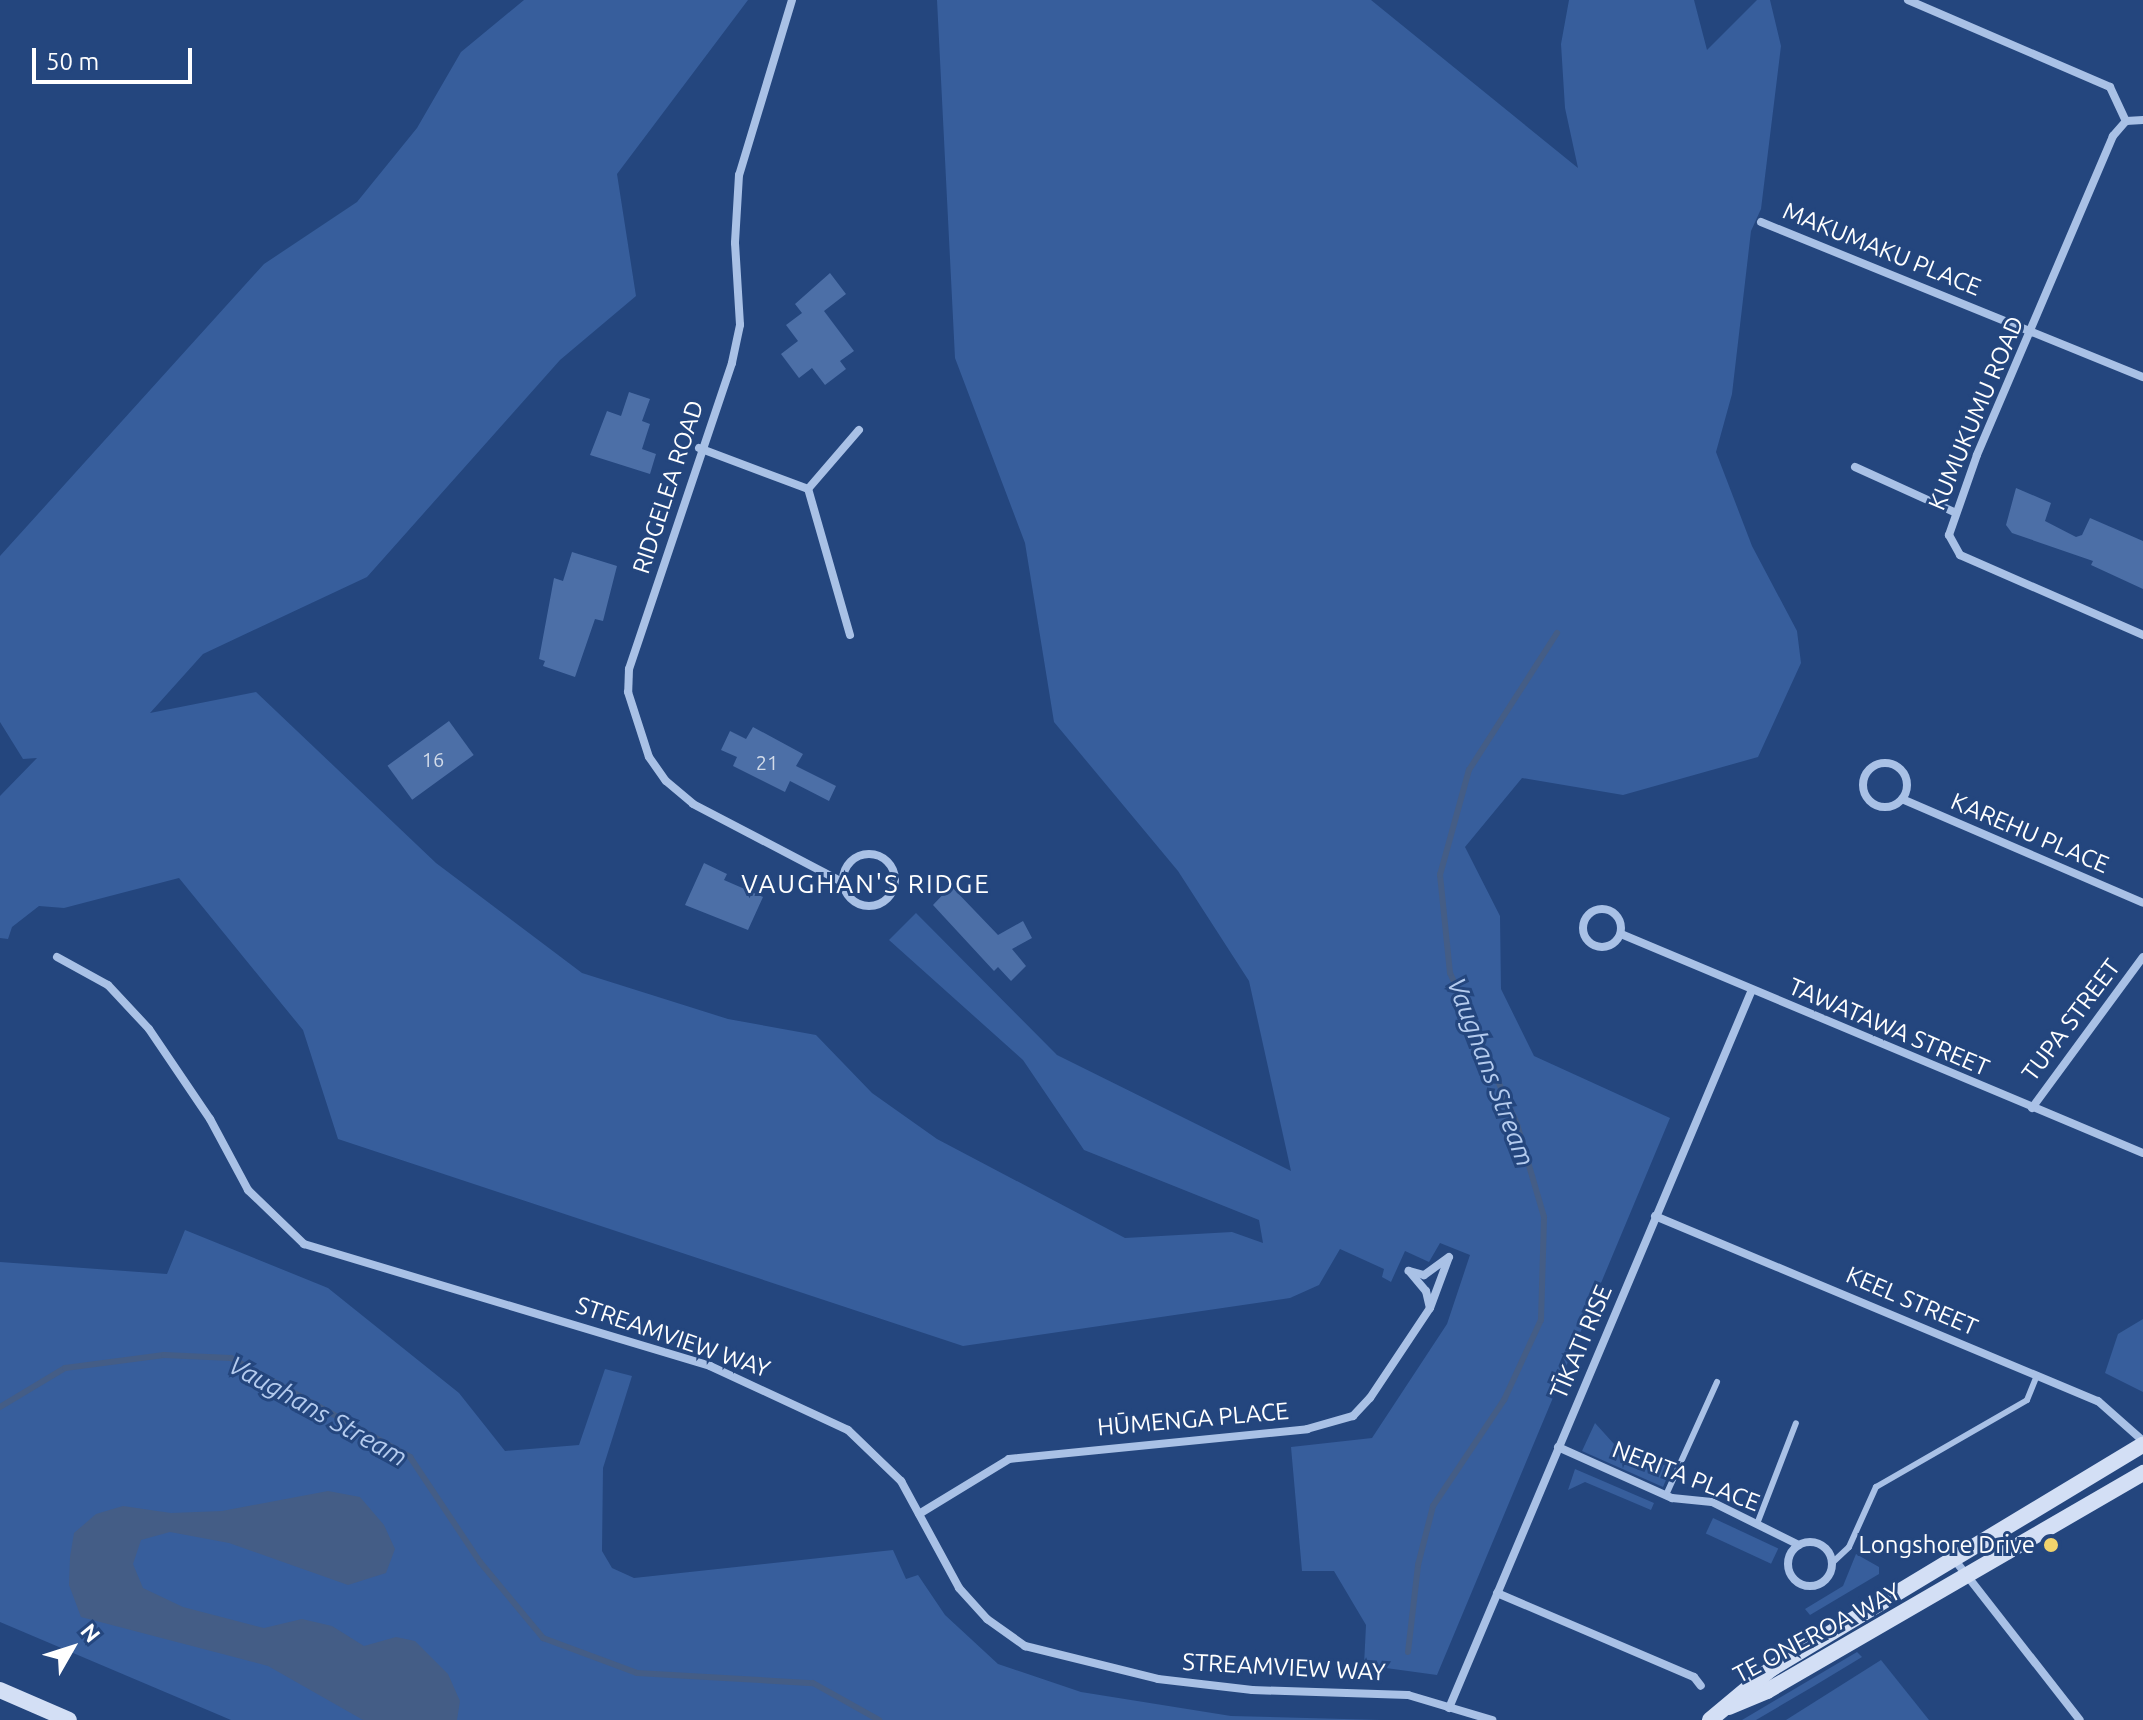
<!DOCTYPE html>
<meta charset="utf-8">
<style>
body{margin:0}
#map{position:relative;width:2143px;height:1720px;overflow:hidden;background:#24467e;font-family:Ubuntu,sans-serif}
div>[style]{position:absolute}
.green>*{inset:0;background:#375e9c;transform-origin:0 0}
.water>*{inset:0;background:#445d86}
.stream>*{height:6px;margin:-3px;padding:0 3px;transform-origin:3px;border-radius:3px;background:#445d86}
.building>*{inset:0;background:#4c6fa7;transform-origin:0 0}
.lane>*{height:6px;margin:-3px;padding:0 3px;transform-origin:3px;border-radius:3px;background:#a9c1e6}
.street>*{height:8px;margin:-4px;padding:0 4px;transform-origin:4px;border-radius:4px;background:#a9c1e6}
.street>.ring{margin:-4px;padding:0;box-sizing:content-box;background:none;border:8px solid #a9c1e6;border-radius:50%}
.secondary>*{height:16px;margin:-8px;padding:0 8px;transform-origin:8px;border-radius:8px;background:#d3dff5}
.dots>*{width:22px;height:22px;translate:-50% -50%;box-sizing:border-box;border:4px solid #24467e;border-radius:50%}
span{translate:-50% -50%;white-space:nowrap;text-align:center;line-height:1.15;-webkit-text-stroke:6px #24467e;paint-order:stroke}
.number-label{font-size:20px;color:#d2dbe9}
.number-label span{-webkit-text-stroke-width:0}
.street-label{font-size:24px;color:#fff}
.poi-label{font-size:24px;color:#fff}
.right{translate:-100% -50%;text-align:right}
.neighbourhood-label{font-size:26px;color:#fff;letter-spacing:2px}
.water-label{font-size:26px;color:#b4cbee;font-style:italic}
.north{position:absolute;left:32px;top:1608px;width:80px;height:80px;-webkit-text-stroke:6px #24467e;paint-order:stroke;rotate:51deg;font-size:22px;font-weight:700;line-height:32px;text-align:center;color:#fff}
.north::after{content:'';display:block;margin:auto;width:28px;height:36px;background:#fff;clip-path:polygon(50% 0,100% 100%,50% 72%,0 100%)}
.scale{position:absolute;left:32px;top:48px;width:160px;height:36px;box-sizing:border-box;border:4px solid #fff;border-top:0;padding-left:10px;font-size:24px;line-height:28px;white-space:nowrap;color:#fff;-webkit-text-stroke:6px #24467e;paint-order:stroke}
</style>
<div id="map">
<div class="green">
<i style="clip-path:polygon(524px 0,748px 0,617px 174px,636px 296px,560px 360px,367px 577px,203px 654px,150px 713px,256px 692px,436px 863px,582px 973px,728px 1019px,816px 1035px,872px 1093px,937px 1139px,1125px 1238px,1232px 1232px,1263px 1243px,1259px 1220px,1084px 1150px,1023px 1060px,889px 940px,916px 913px,1057px 1055px,1291px 1171px,1249px 981px,1178px 871px,1054px 722px,1025px 543px,955px 358px,937px 0,1371px 0,1578px 168px,1565px 108px,1561px 44px,1569px 0,1694px 0,1707px 50px,1757px 0,1770px 0,1781px 46px,1761px 209px,1751px 231px,1732px 394px,1716px 452px,1752px 546px,1797px 631px,1801px 663px,1758px 757px,1623px 795px,1522px 778px,1465px 847px,1500px 916px,1501px 989px,1534px 1056px,1670px 1118px,1437px 1675px,1364px 1665px,1366px 1625px,1334px 1571px,1302px 1571px,1291px 1447px,1372px 1438px,1447px 1324px,1470px 1255px,1440px 1243px,1429px 1262px,1405px 1251px,1391px 1282px,1382px 1277px,1384px 1269px,1340px 1249px,1319px 1285px,1290px 1298px,963px 1346px,338px 1139px,303px 1030px,179px 878px,64px 908px,39px 906px,12px 927px,8px 939px,0 938px,0 796px,37px 758px,23px 759px,0 722px,0 556px,264px 264px,357px 202px,417px 128px,461px 52px)"></i>
<i style="clip-path:polygon(185px 1230px,328px 1288px,459px 1393px,505px 1451px,579px 1445px,605px 1369px,632px 1376px,603px 1468px,602px 1551px,612px 1568px,634px 1578px,893px 1550px,906px 1579px,918px 1575px,945px 1615px,998px 1664px,1081px 1692px,1231px 1716px,1381px 1720px,231px 1720px,0 1622px,0 1262px,167px 1274px)"></i>
<i style="clip-path:polygon(2143px 1319px,2143px 1392px,2105px 1373px,2118px 1334px)"></i>
<i style="clip-path:polygon(1595px 1423px,1614px 1444px,1671px 1468px,1663px 1487px,1582px 1451px)"></i>
<i style="clip-path:polygon(1575px 1469px,1654px 1503px,1651px 1510px,1585px 1482px,1568px 1490px)"></i>
<i style="left:1713px;top:1518px;width:72px;height:17px;rotate:25deg"></i>
<i style="clip-path:polygon(1856px 1554px,1879px 1567px,1879px 1574px,1810px 1615px,1805px 1609px,1843px 1586px)"></i>
<i style="clip-path:polygon(1857px 1652px,1862px 1657px,1814px 1686px,1756px 1720px,1742px 1720px)"></i>
<i style="clip-path:polygon(1881px 1660px,1929px 1720px,1786px 1720px)"></i>
</div>
<div class="water">
<i style="clip-path:polygon(328px 1491px,360px 1497px,384px 1525px,395px 1549px,386px 1573px,348px 1585px,229px 1543px,170px 1532px,141px 1540px,133px 1564px,143px 1588px,183px 1607px,264px 1628px,302px 1619px,332px 1626px,364px 1646px,396px 1637px,415px 1641px,448px 1674px,460px 1701px,457px 1720px,363px 1720px,268px 1666px,81px 1617px,69px 1585px,70px 1557px,74px 1533px,96px 1514px,123px 1506px,171px 1513px,222px 1511px)"></i>
</div>
<div class="stream">
<i style="left:0;top:1407px;width:76px;rotate:-31deg"></i>
<i style="left:65px;top:1368px;width:100px;rotate:-7.5deg"></i>
<i style="left:164px;top:1355px;width:67px;rotate:2.6deg"></i>
<i style="left:231px;top:1358px;width:205px;rotate:28.9deg"></i>
<i style="left:410px;top:1457px;width:126px;rotate:56.3deg"></i>
<i style="left:480px;top:1562px;width:99px;rotate:50.3deg"></i>
<i style="left:543px;top:1638px;width:100px;rotate:20.4deg"></i>
<i style="left:637px;top:1673px;width:176px;rotate:3.3deg"></i>
<i style="left:813px;top:1683px;width:76px;rotate:29.3deg"></i>
<i style="left:1408px;top:1652px;width:88px;rotate:-83.4deg"></i>
<i style="left:1418px;top:1565px;width:61px;rotate:-75.7deg"></i>
<i style="left:1433px;top:1506px;width:128px;rotate:-56.2deg"></i>
<i style="left:1504px;top:1400px;width:88px;rotate:-65.2deg"></i>
<i style="left:1541px;top:1320px;width:103px;rotate:-88.3deg"></i>
<i style="left:1544px;top:1217px;width:97px;rotate:-106.2deg"></i>
<i style="left:1517px;top:1124px;width:165px;rotate:-113.9deg"></i>
<i style="left:1450px;top:973px;width:99px;rotate:-95.8deg"></i>
<i style="left:1440px;top:875px;width:109px;rotate:-74.6deg"></i>
<i style="left:1469px;top:770px;width:163px;rotate:-57.3deg"></i>
</div>
<div class="building">
<i style="clip-path:polygon(830px 273px,846px 294px,824px 311px,854px 351px,840px 361px,846px 369px,825px 385px,812px 368px,799px 378px,781px 354px,798px 341px,786px 325px,802px 313px,795px 304px)"></i>
<i style="clip-path:polygon(629px 392px,650px 399px,642px 421px,650px 424px,642px 449px,656px 454px,650px 474px,590px 455px,607px 411px,621px 416px)"></i>
<i style="clip-path:polygon(2016px 488px,2051px 503px,2045px 521px,2076px 537px,2082px 535px,2090px 518px,2143px 541px,2143px 589px,2091px 565px,2093px 561px,2012px 533px,2006px 525px)"></i>
<i style="clip-path:polygon(572px 552px,617px 566px,603px 621px,595px 619px,575px 677px,543px 666px,545px 661px,539px 659px,554px 578px,563px 581px)"></i>
<i style="left:449px;top:721px;width:42px;height:76px;rotate:54deg"></i>
<i style="clip-path:polygon(753px 727px,803px 754px,796px 766px,836px 786px,829px 801px,790px 781px,785px 792px,733px 766px,737px 757px,721px 750px,730px 731px,746px 739px)"></i>
<i style="clip-path:polygon(704px 863px,727px 874px,724px 880px,763px 897px,748px 930px,685px 905px)"></i>
<i style="clip-path:polygon(951px 886px,998px 935px,1023px 921px,1032px 938px,1012px 949px,1026px 966px,1011px 981px,998px 967px,994px 971px,933px 905px)"></i>
</div>
<div class="lane">
<i style="left:1666px;top:1495px;width:124px;rotate:-65.7deg"></i>
<i style="left:1757px;top:1524px;width:108px;rotate:-68.9deg"></i>
<i style="left:1832px;top:1563px;width:23px;rotate:-43deg"></i>
<i style="left:1849px;top:1547px;width:66px;rotate:-65.8deg"></i>
<i style="left:1876px;top:1487px;width:174px;rotate:-29.9deg"></i>
<i style="left:2027px;top:1400px;width:27px;rotate:-68deg"></i>
</div>
<div class="street">
<i style="left:792px;top:0;width:183px;rotate:106.8deg"></i>
<i style="left:739px;top:175px;width:68px;rotate:93.4deg"></i>
<i style="left:735px;top:243px;width:82px;rotate:86.5deg"></i>
<i style="left:740px;top:325px;width:39px;rotate:102deg"></i>
<i style="left:732px;top:363px;width:323px;rotate:108.6deg"></i>
<i style="left:629px;top:669px;width:23px;rotate:92deg"></i>
<i style="left:628px;top:692px;width:68px;rotate:72.1deg"></i>
<i style="left:649px;top:757px;width:29px;rotate:55deg"></i>
<i style="left:666px;top:781px;width:35px;rotate:40deg"></i>
<i style="left:693px;top:804px;width:168px;rotate:27.6deg"></i>
<i style="left:1908px;top:0;width:220px;rotate:23.3deg"></i>
<i style="left:2110px;top:87px;width:38px;rotate:65deg"></i>
<i style="left:2126px;top:121px;width:20px;rotate:131deg"></i>
<i style="left:2113px;top:136px;width:347px;rotate:113.1deg"></i>
<i style="left:1977px;top:455px;width:85px;rotate:109.3deg"></i>
<i style="left:1949px;top:535px;width:23px;rotate:61deg"></i>
<i style="left:1960px;top:555px;width:200px;rotate:23.6deg"></i>
<i style="left:2126px;top:121px;width:17px;rotate:-3deg"></i>
<i style="left:1761px;top:222px;width:412px;rotate:22.1deg"></i>
<i style="left:699px;top:448px;width:116px;rotate:20.6deg"></i>
<i style="left:1855px;top:467px;width:109px;rotate:24.4deg"></i>
<i style="left:850px;top:635px;width:152px;rotate:-106deg"></i>
<i style="left:808px;top:489px;width:78px;rotate:-49.2deg"></i>
<i class="ring" style="left:1863px;top:763px;width:36px;height:36px"></i>
<i style="left:1902px;top:799px;width:262px;rotate:23.3deg"></i>
<i class="ring" style="left:843px;top:854px;width:44px;height:44px"></i>
<i class="ring" style="left:1583px;top:909px;width:30px;height:30px"></i>
<i style="left:1621px;top:934px;width:566px;rotate:22.76deg"></i>
<i style="left:57px;top:957px;width:58px;rotate:28.8deg"></i>
<i style="left:108px;top:985px;width:60px;rotate:47deg"></i>
<i style="left:149px;top:1029px;width:109px;rotate:55.9deg"></i>
<i style="left:210px;top:1119px;width:81px;rotate:61.8deg"></i>
<i style="left:248px;top:1190px;width:78px;rotate:44deg"></i>
<i style="left:304px;top:1244px;width:424px;rotate:16.7deg"></i>
<i style="left:710px;top:1366px;width:152px;rotate:24.9deg"></i>
<i style="left:848px;top:1430px;width:74px;rotate:43.9deg"></i>
<i style="left:901px;top:1481px;width:122px;rotate:61.5deg"></i>
<i style="left:959px;top:1588px;width:42px;rotate:47.9deg"></i>
<i style="left:987px;top:1619px;width:47px;rotate:35.4deg"></i>
<i style="left:1025px;top:1646px;width:137px;rotate:13.9deg"></i>
<i style="left:1158px;top:1679px;width:95px;rotate:6.7deg"></i>
<i style="left:1252px;top:1690px;width:156px;rotate:1.8deg"></i>
<i style="left:1408px;top:1695px;width:88px;rotate:16.6deg"></i>
<i style="left:2032px;top:1108px;width:187px;rotate:-53.7deg"></i>
<i style="left:1655px;top:1216px;width:480px;rotate:22.7deg"></i>
<i style="left:2098px;top:1401px;width:60px;rotate:41.6deg"></i>
<i style="left:1558px;top:1447px;width:125px;rotate:24.1deg"></i>
<i style="left:1672px;top:1498px;width:40px;rotate:5.7deg"></i>
<i style="left:1712px;top:1502px;width:97px;rotate:26.3deg"></i>
<i style="left:919px;top:1514px;width:105px;rotate:-31.4deg"></i>
<i style="left:1009px;top:1459px;width:300px;rotate:-5.7deg"></i>
<i style="left:1307px;top:1429px;width:48px;rotate:-15.8deg"></i>
<i style="left:1353px;top:1416px;width:25px;rotate:-47deg"></i>
<i style="left:1370px;top:1398px;width:108px;rotate:-56.3deg"></i>
<i style="left:1430px;top:1308px;width:54px;rotate:-69.6deg"></i>
<i style="left:1449px;top:1257px;width:31px;rotate:144deg"></i>
<i style="left:1424px;top:1275px;width:16px;rotate:-165deg"></i>
<i style="left:1409px;top:1271px;width:26px;rotate:50deg"></i>
<i style="left:1426px;top:1291px;width:17px;rotate:77deg"></i>
<i class="ring" style="left:1788px;top:1542px;width:36px;height:36px"></i>
<i style="left:1954px;top:1559px;width:204px;rotate:52deg"></i>
<i style="left:1497px;top:1593px;width:214px;rotate:23.1deg"></i>
<i style="left:1694px;top:1677px;width:11px;rotate:52deg"></i>
<i style="left:1449px;top:1708px;width:777px;rotate:-67.13deg"></i>
</div>
<div class="secondary">
<i style="left:0;top:1690px;width:75px;rotate:23.5deg"></i>
<i style="left:1729px;top:1707px;width:41px;rotate:-22.8deg"></i>
<i style="left:1767px;top:1691px;width:435px;rotate:-30.1deg"></i>
<i style="left:1710px;top:1720px;width:80px;rotate:-39.9deg"></i>
<i style="left:1771px;top:1669px;width:434px;rotate:-31.1deg"></i>
</div>
<div class="dots">
<i style="left:2051px;top:1545px;background:#f1d36c"></i>
</div>
<div class="number-label">
<span style="left:433px;top:759px">16</span>
<span style="left:767px;top:762px">21</span>
</div>
<div class="street-label">
<span style="left:1882px;top:249px;rotate:22deg">MAKUMAKU PLACE</span>
<span style="left:1976px;top:413px;rotate:-67deg">KUMUKUMU ROAD</span>
<span style="left:668px;top:487px;rotate:-72deg">RIDGELEA ROAD</span>
<span style="left:2030px;top:833px;rotate:23deg">KAREHU PLACE</span>
<span style="left:2071px;top:1020px;rotate:-53deg">TUPA STREET</span>
<span style="left:1889px;top:1027px;rotate:23deg">TAWATAWA STREET</span>
<span style="left:1912px;top:1301px;rotate:23deg">KEEL STREET</span>
<span style="left:673px;top:1337px;rotate:19deg">STREAMVIEW WAY</span>
<span style="left:1581px;top:1342px;rotate:-67deg">TĪKATI RISE</span>
<span style="left:1193px;top:1419px;rotate:-5deg">HŪMENGA PLACE</span>
<span style="left:1686px;top:1476px;rotate:21deg">NERITA PLACE</span>
<span style="left:1817px;top:1633px;rotate:-28deg">TE ONEROA WAY</span>
<span style="left:1284px;top:1667px;rotate:3deg">STREAMVIEW WAY</span>
</div>
<div class="poi-label">
<span class="right" style="left:2035px;top:1545px">Longshore Drive</span>
</div>
<div class="neighbourhood-label">
<span style="left:866px;top:884px">VAUGHAN'S RIDGE</span>
</div>
<div class="water-label">
<span style="left:1491px;top:1072px;rotate:69deg">Vaughans Stream</span>
<span style="left:318px;top:1411px;rotate:29deg">Vaughans Stream</span>
</div>
<div class="north">N</div>
<div class="scale">50 m</div>
</div>
